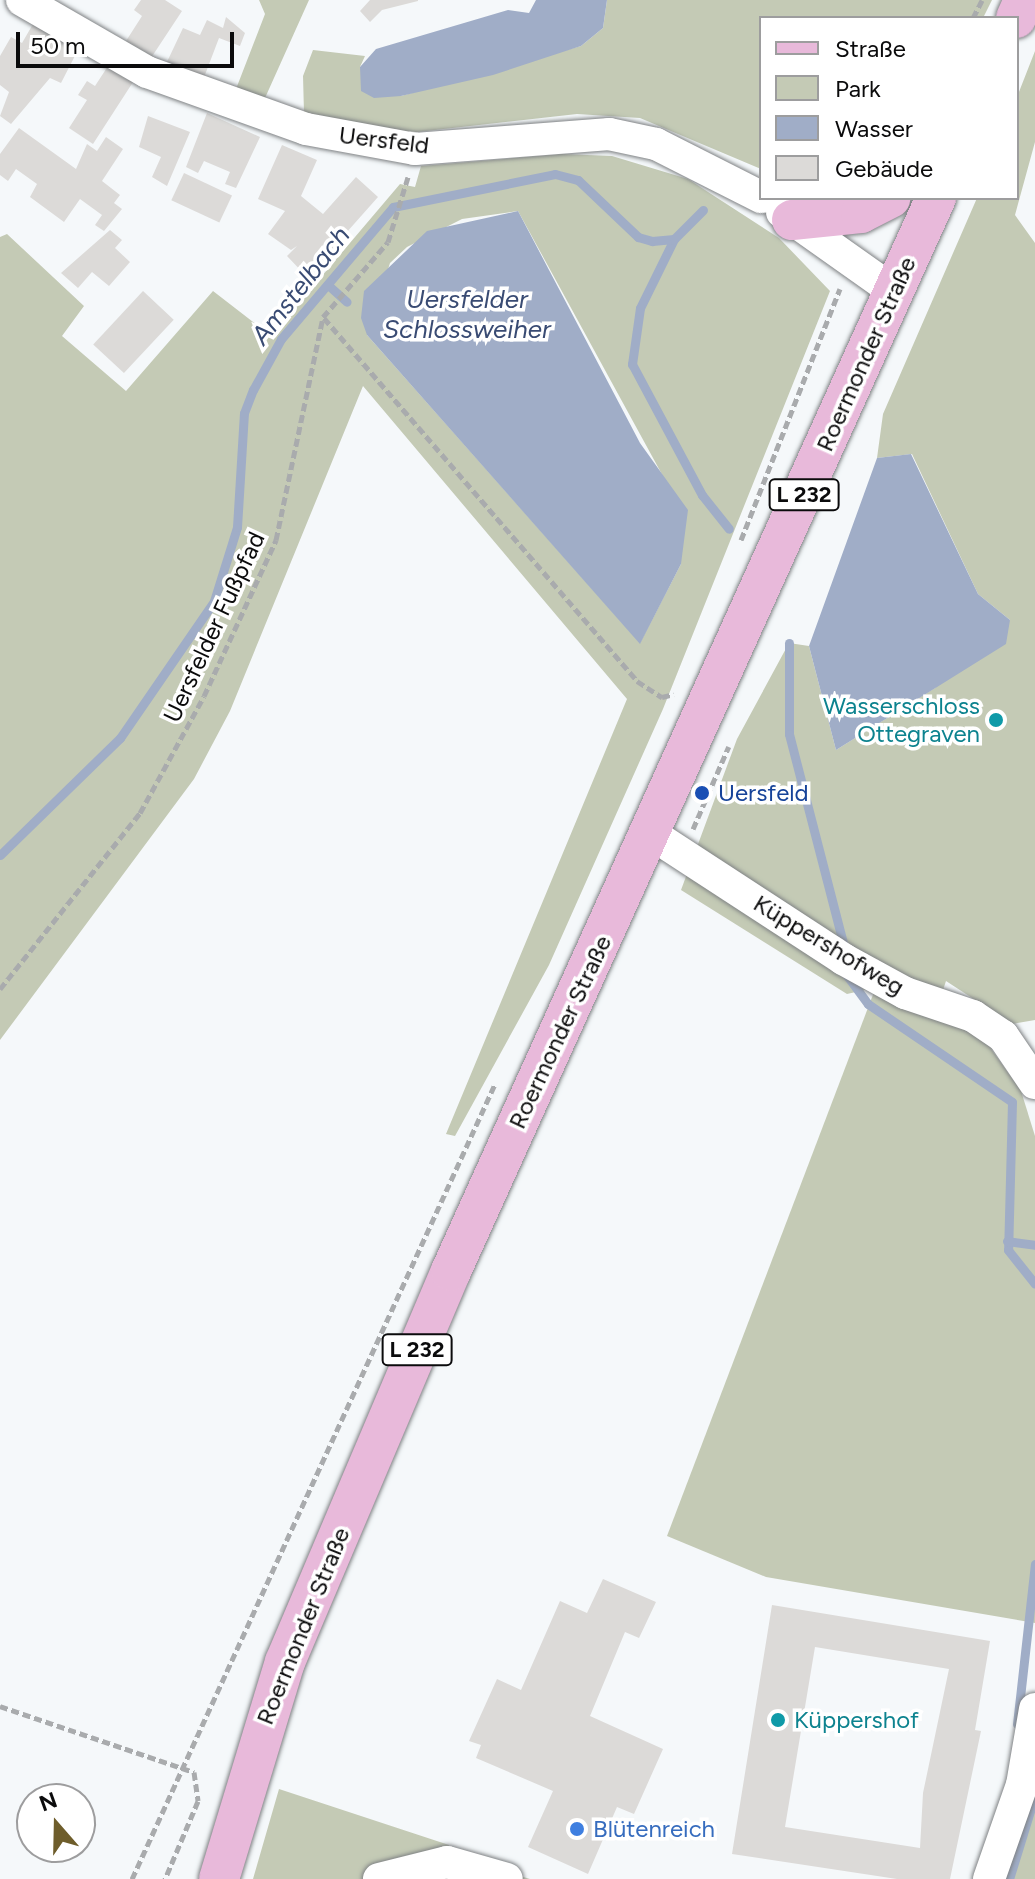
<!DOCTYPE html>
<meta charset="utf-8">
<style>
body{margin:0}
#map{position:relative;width:1035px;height:1879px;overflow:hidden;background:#f5f8fa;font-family:Figtree,sans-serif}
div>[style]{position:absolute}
.green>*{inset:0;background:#c4cab5}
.water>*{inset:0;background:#a0adc7}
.stream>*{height:9px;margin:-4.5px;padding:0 4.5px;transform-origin:4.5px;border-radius:4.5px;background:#a0adc7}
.building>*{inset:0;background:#dcdad8;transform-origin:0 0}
.path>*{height:5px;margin-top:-2.5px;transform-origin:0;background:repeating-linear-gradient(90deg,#a9abad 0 8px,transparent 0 12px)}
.roads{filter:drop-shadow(0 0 2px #7f8284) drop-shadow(0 0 2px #7f8284)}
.minor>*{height:32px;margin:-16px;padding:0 16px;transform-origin:16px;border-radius:16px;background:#fff}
.major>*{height:40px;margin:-20px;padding:0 20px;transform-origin:20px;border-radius:20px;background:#e8b9da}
.dots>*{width:22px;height:22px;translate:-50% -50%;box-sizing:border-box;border:4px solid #fff;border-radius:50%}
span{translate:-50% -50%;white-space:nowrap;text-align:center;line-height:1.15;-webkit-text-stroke:7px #fff;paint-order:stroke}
.shield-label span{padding:2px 6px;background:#fff;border:2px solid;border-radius:6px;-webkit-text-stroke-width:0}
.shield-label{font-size:22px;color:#0b0b0c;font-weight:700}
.street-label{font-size:24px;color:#0b0b0c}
.culture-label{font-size:24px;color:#0d838f}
.right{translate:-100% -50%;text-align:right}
.left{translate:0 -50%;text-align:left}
.transit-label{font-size:24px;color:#164399}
.shop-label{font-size:24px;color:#366cbe}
.water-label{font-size:26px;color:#394b73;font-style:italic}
.legend{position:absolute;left:759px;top:16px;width:260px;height:184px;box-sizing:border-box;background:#fff;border:2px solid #9d9d9e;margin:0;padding:10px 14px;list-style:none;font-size:24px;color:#0b0b0c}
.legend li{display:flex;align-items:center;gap:16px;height:40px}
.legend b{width:40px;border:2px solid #9d9d9e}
.north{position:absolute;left:16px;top:1783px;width:80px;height:80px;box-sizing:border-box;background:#fff;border:2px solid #9d9d9e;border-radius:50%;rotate:340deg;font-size:22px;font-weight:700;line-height:32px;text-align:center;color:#0b0b0c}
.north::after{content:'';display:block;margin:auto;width:28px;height:36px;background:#6e5d2b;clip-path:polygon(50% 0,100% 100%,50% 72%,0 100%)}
.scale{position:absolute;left:16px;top:32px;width:218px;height:36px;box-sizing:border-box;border:4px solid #0b0b0c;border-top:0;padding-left:10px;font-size:24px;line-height:28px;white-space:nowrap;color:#0b0b0c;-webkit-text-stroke:6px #fff;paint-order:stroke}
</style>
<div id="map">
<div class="green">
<i style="clip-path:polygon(259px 0,309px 0,265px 98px,236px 89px,265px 14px)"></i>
<i style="clip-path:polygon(607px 0,992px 0,983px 18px,761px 18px,761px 169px,640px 118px,577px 114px,408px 133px,304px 113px,303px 76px,313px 50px,365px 56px,360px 67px,401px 96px,581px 46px,603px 28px)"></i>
<i style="clip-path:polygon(1035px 51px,1035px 142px,1015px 215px,1035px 243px,1035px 1020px,1012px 1024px,946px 981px,936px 1011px,873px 988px,847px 994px,681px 890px,737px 739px,789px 643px,809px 646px,836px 750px,935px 688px,1010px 620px,978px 594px,912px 454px,877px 458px,883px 414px,977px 198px,1017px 198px,1017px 97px)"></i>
<i style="clip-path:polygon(evenodd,562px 154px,612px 156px,688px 179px,779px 238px,830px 291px,663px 709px,549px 965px,455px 1136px,446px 1134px,627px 699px,363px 386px,230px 711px,194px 779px,0 1040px,0 237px,7px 234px,84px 306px,62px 336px,126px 391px,213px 291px,271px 336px,400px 184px,415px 187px,421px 166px,562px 154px,518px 211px,676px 500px,681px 564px,640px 643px,367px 335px,390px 263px,407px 247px,462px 219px,518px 211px)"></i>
<i style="clip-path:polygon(874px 992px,955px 1021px,987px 1043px,1021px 1091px,1035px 1136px,1035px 1623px,766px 1577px,667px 1536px)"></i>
<i style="clip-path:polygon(1035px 1788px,1035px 1879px,1000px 1879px)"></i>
<i style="clip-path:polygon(279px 1789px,449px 1845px,449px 1854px,530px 1879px,253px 1879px)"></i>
</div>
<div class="water">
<i style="clip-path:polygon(536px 0,607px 0,603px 28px,581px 46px,493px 75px,401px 96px,374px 98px,361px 91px,360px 67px,376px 49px,508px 10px,529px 13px)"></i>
<i style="clip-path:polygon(518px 211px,640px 443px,688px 510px,681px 564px,640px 644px,367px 335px,361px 318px,364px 291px,427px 231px)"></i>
<i style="clip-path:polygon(911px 454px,978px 594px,1010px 620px,1006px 644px,836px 750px,809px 646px,877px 458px)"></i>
</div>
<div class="stream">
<i style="left:674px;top:239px;width:77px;rotate:116.2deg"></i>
<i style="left:640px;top:308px;width:57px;rotate:98.1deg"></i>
<i style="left:632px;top:364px;width:149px;rotate:61.9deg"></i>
<i style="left:702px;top:495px;width:43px;rotate:51.5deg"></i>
<i style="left:328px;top:285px;width:25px;rotate:42deg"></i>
<i style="left:789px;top:643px;width:91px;rotate:90deg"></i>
<i style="left:789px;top:734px;width:219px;rotate:75.5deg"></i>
<i style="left:0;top:855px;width:168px;rotate:-44.3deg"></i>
<i style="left:120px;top:738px;width:166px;rotate:-55.5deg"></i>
<i style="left:214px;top:601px;width:77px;rotate:-72.7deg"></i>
<i style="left:237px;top:527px;width:114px;rotate:-86.5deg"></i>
<i style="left:244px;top:413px;width:25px;rotate:-69deg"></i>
<i style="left:253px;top:390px;width:58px;rotate:-61.2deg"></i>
<i style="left:281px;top:339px;width:173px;rotate:-49.7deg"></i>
<i style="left:393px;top:207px;width:165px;rotate:-11.5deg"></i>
<i style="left:555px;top:174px;width:24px;rotate:15deg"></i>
<i style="left:578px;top:180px;width:83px;rotate:43.5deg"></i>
<i style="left:638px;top:237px;width:15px;rotate:16deg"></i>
<i style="left:652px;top:241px;width:22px;rotate:-5deg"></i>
<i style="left:674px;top:239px;width:41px;rotate:-45deg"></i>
<i style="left:843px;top:970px;width:42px;rotate:53.7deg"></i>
<i style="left:868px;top:1004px;width:174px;rotate:34.2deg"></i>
<i style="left:1012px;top:1102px;width:148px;rotate:91.5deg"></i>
<i style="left:1008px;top:1250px;width:43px;rotate:51.5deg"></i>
<i style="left:1007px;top:1241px;width:28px;rotate:8deg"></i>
<i style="left:1017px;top:1724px;width:161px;rotate:-83.6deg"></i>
<i style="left:1009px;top:1879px;width:85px;rotate:-72.8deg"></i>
</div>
<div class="building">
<i style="clip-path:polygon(141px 0,165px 0,182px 11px,151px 58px,126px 41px,142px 16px,134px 10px)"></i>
<i style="clip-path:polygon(370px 0,418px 0,418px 1px,382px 10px,370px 22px,360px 11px)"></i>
<i style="clip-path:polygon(226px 17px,245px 33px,240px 46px,219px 38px,203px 80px,166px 64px,183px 28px,200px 35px,207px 20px,223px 28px)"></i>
<i style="clip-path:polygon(33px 24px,78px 50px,61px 83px,50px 78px,11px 124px,0 116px,9px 92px,0 85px,0 56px,11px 37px,22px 43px)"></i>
<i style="clip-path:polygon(110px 63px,135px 79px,93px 144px,69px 128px,87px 100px,78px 95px,87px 81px,95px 86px)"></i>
<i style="clip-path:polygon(207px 113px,260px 137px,236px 188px,225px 184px,230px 172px,204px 161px,198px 173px,186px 167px)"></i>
<i style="clip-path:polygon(148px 116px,190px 132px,167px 186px,152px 177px,161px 157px,139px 147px)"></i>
<i style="clip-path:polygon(19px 128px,76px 169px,87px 144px,97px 151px,106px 137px,123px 149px,102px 181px,120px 195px,114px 203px,122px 209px,104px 231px,95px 225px,102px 215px,80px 199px,64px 222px,30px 197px,37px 184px,16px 169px,8px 181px,0 175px,0 154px)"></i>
<i style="clip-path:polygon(282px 145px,317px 160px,301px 196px,323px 214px,356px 177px,378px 197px,307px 277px,287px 256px,297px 246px,291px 250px,268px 234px,285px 211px,258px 199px)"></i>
<i style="left:184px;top:173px;width:53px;height:30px;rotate:25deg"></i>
<i style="clip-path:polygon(110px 230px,122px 240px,115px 248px,130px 262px,109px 286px,92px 272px,78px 288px,61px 273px)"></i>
<i style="left:143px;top:291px;width:42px;height:73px;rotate:43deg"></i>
<i style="clip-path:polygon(603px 1579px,656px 1602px,639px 1638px,625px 1632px,590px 1716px,663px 1749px,634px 1814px,617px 1807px,588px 1874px,528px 1847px,553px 1791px,476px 1758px,481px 1745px,469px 1741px,497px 1679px,521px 1690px,560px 1601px,587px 1613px)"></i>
<i style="clip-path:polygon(evenodd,772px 1605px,990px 1641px,975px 1730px,981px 1731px,950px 1879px,897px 1879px,732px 1854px,772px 1605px,815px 1647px,949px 1669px,923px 1793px,920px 1848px,785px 1827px,815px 1647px)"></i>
</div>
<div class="path">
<i style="left:973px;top:18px;width:20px;rotate:-63deg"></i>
<i style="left:324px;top:318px;width:479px;rotate:49.2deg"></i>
<i style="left:637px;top:681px;width:30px;rotate:33deg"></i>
<i style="left:662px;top:697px;width:12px;rotate:-14deg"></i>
<i style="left:741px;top:540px;width:270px;rotate:-68.5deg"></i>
<i style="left:693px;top:829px;width:90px;rotate:-66.6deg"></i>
<i style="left:0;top:989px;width:225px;rotate:-51.5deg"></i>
<i style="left:140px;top:813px;width:133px;rotate:-61.3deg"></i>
<i style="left:204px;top:696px;width:172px;rotate:-65.2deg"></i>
<i style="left:276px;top:540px;width:228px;rotate:-78.1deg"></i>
<i style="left:323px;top:317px;width:99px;rotate:-49.1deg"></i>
<i style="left:388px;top:242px;width:68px;rotate:-72.9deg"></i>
<i style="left:0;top:1706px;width:205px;rotate:18.8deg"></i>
<i style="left:194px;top:1772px;width:29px;rotate:82deg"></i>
<i style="left:198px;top:1801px;width:85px;rotate:112.9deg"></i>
<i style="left:132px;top:1879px;width:874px;rotate:-65.46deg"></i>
</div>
<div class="roads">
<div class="minor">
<i style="left:22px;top:0;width:144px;rotate:29.9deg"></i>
<i style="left:147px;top:72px;width:169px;rotate:19.7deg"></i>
<i style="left:306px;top:129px;width:111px;rotate:10.4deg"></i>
<i style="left:415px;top:149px;width:195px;rotate:-4.4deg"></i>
<i style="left:609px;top:134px;width:48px;rotate:12deg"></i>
<i style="left:656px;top:144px;width:118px;rotate:26.8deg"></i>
<i style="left:782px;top:212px;width:138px;rotate:35.3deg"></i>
<i style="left:653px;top:835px;width:227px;rotate:33.1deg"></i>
<i style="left:843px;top:959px;width:71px;rotate:28.7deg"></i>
<i style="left:905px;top:993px;width:72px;rotate:18.7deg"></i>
<i style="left:973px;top:1016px;width:36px;rotate:34deg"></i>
<i style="left:1003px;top:1036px;width:57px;rotate:55.8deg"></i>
<i style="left:379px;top:1879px;width:70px;rotate:-14deg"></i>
<i style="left:447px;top:1862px;width:62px;rotate:15.8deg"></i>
<i style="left:989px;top:1879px;width:100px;rotate:-70.7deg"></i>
<i style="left:1022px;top:1785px;width:77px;rotate:-80.3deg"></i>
</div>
<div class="major">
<i style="left:1016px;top:18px;width:20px;rotate:-66deg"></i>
<i style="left:792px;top:220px;width:69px;rotate:-5.8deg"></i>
<i style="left:861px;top:213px;width:33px;rotate:-27deg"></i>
<i style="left:219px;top:1879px;width:227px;rotate:-73.1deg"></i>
<i style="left:285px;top:1662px;width:425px;rotate:-67deg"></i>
<i style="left:451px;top:1271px;width:1178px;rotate:-65.68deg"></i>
</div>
</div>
<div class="dots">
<i style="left:996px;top:720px;background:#0f9aa8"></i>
<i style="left:702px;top:793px;background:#1a4fb4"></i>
<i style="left:778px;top:1720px;background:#0f9aa8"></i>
<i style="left:577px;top:1829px;background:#3f7fe0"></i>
</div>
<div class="shield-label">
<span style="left:804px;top:495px">L 232</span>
<span style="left:417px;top:1350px">L 232</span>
</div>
<div class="street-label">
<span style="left:384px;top:140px;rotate:7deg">Uersfeld</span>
<span style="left:866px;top:354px;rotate:-66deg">Roermonder Straße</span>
<span style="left:214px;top:627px;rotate:-65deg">Uersfelder Fußpfad</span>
<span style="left:829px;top:945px;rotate:31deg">Küppershofweg</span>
<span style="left:560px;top:1032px;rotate:-65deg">Roermonder Straße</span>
<span style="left:303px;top:1626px;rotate:-68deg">Roermonder Straße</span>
</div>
<div class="culture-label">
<span class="right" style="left:980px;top:720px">Wasserschloss<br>Ottegraven</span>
<span class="left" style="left:794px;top:1720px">Küppershof</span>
</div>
<div class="transit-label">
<span class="left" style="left:718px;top:793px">Uersfeld</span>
</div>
<div class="shop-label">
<span class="left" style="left:593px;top:1829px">Blütenreich</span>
</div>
<div class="water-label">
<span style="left:301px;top:286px;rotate:-52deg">Amstelbach</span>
<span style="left:467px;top:315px">Uersfelder<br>Schlossweiher</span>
</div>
<ul class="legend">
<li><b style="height:10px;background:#e8b9da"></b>Straße</li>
<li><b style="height:22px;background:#c4cab5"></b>Park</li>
<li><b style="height:22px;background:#a0adc7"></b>Wasser</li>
<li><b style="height:22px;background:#dcdad8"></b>Gebäude</li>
</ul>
<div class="north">N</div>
<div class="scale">50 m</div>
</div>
